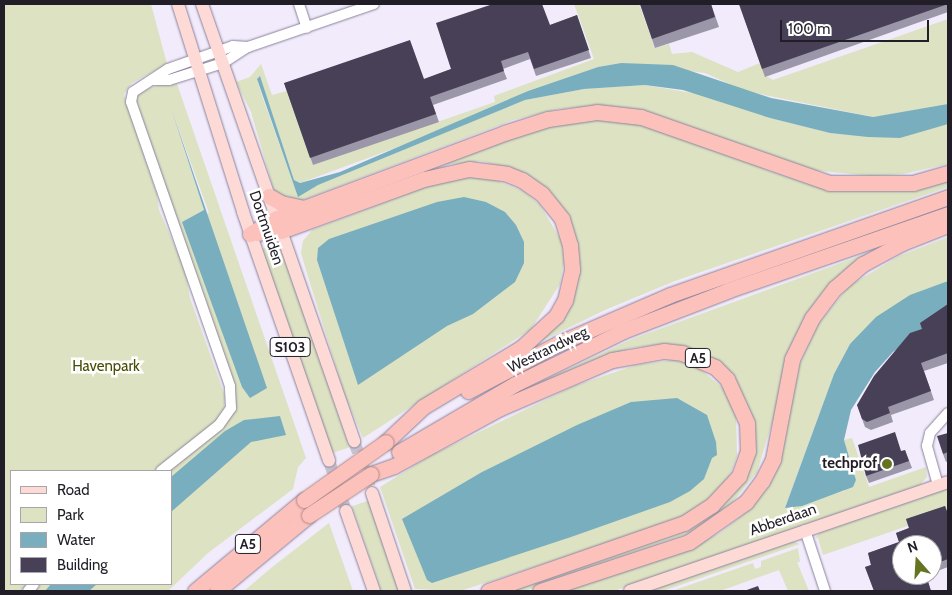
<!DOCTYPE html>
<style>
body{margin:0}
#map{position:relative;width:952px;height:595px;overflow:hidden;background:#f1ebfc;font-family:Cabin,sans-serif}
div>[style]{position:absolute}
.green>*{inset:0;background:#dce2c2;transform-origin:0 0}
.water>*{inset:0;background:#79aebe}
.major-tunnel>*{height:12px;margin-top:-6px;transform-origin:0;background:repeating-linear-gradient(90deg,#c8c2d2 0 12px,transparent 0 18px)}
.roads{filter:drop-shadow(0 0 1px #8b829b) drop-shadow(0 0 1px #8b829b)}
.minor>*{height:10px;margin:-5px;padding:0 5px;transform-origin:5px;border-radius:5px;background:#fff}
.major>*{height:12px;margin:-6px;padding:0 6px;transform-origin:6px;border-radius:6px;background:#fddad6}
.highway>*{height:15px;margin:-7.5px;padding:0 7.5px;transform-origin:7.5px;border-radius:7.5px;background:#fcc1bb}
.bridges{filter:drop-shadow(0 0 1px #b08888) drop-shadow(0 0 1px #b08888)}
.highway-bridge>*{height:15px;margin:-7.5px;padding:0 7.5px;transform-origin:7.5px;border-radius:7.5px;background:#fcc1bb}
.wall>*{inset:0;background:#9c96a9}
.building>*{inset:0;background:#484056}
.dots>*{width:14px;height:14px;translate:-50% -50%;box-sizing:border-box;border:2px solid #fff;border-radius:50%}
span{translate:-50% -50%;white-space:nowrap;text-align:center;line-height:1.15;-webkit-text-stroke:5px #fff;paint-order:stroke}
.shield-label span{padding:1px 4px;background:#fff;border:1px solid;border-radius:4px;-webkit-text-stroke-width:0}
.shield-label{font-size:14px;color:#221e28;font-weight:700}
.street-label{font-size:15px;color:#221e28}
.park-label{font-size:15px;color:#464d02}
.poi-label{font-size:15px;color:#221e28;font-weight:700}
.right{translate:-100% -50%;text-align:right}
.frame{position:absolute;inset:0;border:5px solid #221e28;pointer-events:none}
.legend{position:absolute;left:10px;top:470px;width:162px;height:115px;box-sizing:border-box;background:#fff;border:1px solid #a7a5a9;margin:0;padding:6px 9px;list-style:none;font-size:15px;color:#221e28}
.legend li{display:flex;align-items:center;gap:10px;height:25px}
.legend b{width:25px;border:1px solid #a7a5a9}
.north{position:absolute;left:892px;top:535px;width:50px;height:50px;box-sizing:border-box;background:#fff;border:1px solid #a7a5a9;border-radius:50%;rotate:341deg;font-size:14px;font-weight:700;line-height:20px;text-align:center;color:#221e28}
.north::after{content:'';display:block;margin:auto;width:18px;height:22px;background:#657421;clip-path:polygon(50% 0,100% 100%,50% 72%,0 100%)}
.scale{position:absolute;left:780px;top:20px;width:149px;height:22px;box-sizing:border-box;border:2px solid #221e28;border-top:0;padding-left:6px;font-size:15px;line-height:18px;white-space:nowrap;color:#221e28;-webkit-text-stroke:4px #fff;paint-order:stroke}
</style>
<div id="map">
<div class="green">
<i style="clip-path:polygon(4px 4px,151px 4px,167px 64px,132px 83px,124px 94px,157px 195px,159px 210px,185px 269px,190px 298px,225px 396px,224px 409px,216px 421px,155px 471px,11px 471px,11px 584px,29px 584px,23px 591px,4px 591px)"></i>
<i style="clip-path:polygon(574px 4px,639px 4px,655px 48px,669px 44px,672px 54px,692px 52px,738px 72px,760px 63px,766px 76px,773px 80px,948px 19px,948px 105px,873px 117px,745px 91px,705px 73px,621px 63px,598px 67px,528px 91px,406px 144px,300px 183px,294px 180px,260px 77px,257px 79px,262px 96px,298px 196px,317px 185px,525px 100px,584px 89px,645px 85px,710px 96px,770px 118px,830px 133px,900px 138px,948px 123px,948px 164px,903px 174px,873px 176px,800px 169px,660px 116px,594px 106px,558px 109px,513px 120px,297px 202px,281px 197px,274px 191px,251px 112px,236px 82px,250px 77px,261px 64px,272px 95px,287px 91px,313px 165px,495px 102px,494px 96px,594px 59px)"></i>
<i style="clip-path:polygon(evenodd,176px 81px,306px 458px,298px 467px,293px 489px,208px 553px,168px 591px,32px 591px,39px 584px,171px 584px,171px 471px,166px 471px,232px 416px,236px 402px,235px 387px,137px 103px,137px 95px,149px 88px,176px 81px,171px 108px,209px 213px,182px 222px,204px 210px,171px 108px)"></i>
<i style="clip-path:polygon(592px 118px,625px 119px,689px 136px,769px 171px,809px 184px,948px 178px,948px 187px,675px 281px,605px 310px,529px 347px,573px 291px,551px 195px,519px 171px,481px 161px,442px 165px,443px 159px,517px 132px)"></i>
<i style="clip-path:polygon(466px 177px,493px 179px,523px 191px,540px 205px,561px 240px,564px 261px,560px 284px,531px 329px,363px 438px,345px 396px,306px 270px,301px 253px,303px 241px,312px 230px,434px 184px)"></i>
<i style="clip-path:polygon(948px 237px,948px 282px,850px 344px,834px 374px,785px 508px,844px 491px,856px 480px,844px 440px,852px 438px,869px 487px,926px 467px,927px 477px,920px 485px,614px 591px,562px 591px,683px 551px,720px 533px,747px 512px,778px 458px,799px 366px,817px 326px,849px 286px,899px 256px)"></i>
<i style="left:279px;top:243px;width:216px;height:20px;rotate:71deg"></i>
<i style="clip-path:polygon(868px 253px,868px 256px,840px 276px,777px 407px,757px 472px,722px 515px,691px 533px,525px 591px,497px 591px,721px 505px,751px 424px,746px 402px,732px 378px,662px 344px,630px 348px,606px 357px,502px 400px,632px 339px)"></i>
<i style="clip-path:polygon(674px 360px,698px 367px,725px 390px,736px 414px,737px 456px,729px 477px,709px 499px,685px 515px,635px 534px,460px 591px,415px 589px,380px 487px,430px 456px,574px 386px,636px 365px)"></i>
<i style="clip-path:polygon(948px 487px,948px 512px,823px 555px,818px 538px,815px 538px,822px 530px)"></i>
<i style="left:370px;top:500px;width:96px;height:19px;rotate:71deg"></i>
<i style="clip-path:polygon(329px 523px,353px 591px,244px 591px,271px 568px)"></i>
<i style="clip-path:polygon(792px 541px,800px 544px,663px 591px,646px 591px)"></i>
<i style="clip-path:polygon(798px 548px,800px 562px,797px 562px,809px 591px,788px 591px,779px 570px,720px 591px,672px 591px,753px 563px,755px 569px,761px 567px,761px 561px)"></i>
</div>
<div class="water">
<i style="clip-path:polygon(621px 63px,673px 65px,771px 98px,873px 117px,948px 104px,948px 124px,900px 138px,868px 137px,830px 133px,770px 118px,683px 90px,645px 85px,584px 89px,525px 100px,318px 185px,298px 197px,257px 79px,260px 76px,294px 180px,300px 183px,340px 172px,528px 91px,598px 67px)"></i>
<i style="clip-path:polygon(171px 108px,267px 388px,250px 398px,242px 387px,182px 222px,204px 210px)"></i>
<i style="clip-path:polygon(464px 197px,486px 202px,505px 212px,516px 225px,524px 242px,524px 263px,515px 282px,473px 314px,447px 326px,358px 385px,317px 260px,318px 248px,329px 239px,437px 202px)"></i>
<i style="clip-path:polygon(948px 281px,948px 310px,893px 352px,875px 372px,851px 410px,844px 440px,856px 480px,853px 487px,802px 506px,785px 508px,834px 374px,850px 344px,876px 317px,910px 295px)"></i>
<i style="clip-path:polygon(677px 398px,707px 415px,716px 442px,717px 455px,712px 458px,704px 479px,690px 491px,670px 502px,571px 537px,432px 583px,427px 580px,402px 519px,482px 472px,577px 425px,631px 402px)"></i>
<i style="clip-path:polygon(280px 416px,286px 435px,251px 442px,171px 512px,171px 477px,225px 431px,244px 420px)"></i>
<i style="clip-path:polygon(51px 584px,97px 584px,89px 591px,45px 591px)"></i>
</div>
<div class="major-tunnel">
<i style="left:354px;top:441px;width:55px;rotate:70.9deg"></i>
<i style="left:329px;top:461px;width:53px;rotate:71.2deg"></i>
</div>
<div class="roads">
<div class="minor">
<i style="left:299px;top:4px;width:25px;rotate:72deg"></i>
<i style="left:153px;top:80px;width:16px"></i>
<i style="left:169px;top:80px;width:57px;rotate:-17.5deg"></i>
<i style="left:223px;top:63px;width:30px;rotate:-33deg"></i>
<i style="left:248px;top:47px;width:133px;rotate:-18.8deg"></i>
<i style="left:161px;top:471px;width:74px;rotate:-38.4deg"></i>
<i style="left:219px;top:425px;width:21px;rotate:-55deg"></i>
<i style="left:231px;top:408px;width:22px;rotate:-93deg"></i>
<i style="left:230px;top:386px;width:301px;rotate:-109.2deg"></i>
<i style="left:131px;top:102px;width:10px;rotate:-79deg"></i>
<i style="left:133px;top:92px;width:42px;rotate:-33.3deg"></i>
<i style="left:168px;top:69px;width:69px;rotate:-19.5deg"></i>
<i style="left:233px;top:46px;width:15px;rotate:4deg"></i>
<i style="left:938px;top:485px;width:41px;rotate:-105.8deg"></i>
<i style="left:927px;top:446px;width:13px;rotate:-77deg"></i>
<i style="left:930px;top:433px;width:27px;rotate:-48deg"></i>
<i style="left:805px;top:530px;width:64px;rotate:71.8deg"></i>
<i style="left:28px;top:591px;width:9px;rotate:-49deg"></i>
</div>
<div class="major">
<i style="left:178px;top:4px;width:218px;rotate:72.6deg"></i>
<i style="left:243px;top:212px;width:263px;rotate:70.9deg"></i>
<i style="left:202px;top:4px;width:463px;rotate:70.8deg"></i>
<i style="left:372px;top:493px;width:103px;rotate:71.4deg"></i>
<i style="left:346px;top:511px;width:85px;rotate:70.7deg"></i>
<i style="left:630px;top:591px;width:336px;rotate:-18.9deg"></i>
</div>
<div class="highway">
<i style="left:269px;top:196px;width:14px;rotate:30deg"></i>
<i style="left:281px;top:203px;width:24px;rotate:12deg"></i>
<i style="left:256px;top:233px;width:25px;rotate:-5deg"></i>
<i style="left:281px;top:231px;width:152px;rotate:-20deg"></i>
<i style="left:424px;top:179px;width:46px;rotate:-12.5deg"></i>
<i style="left:469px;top:169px;width:38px;rotate:7deg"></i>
<i style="left:507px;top:174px;width:16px;rotate:22deg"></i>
<i style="left:522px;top:180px;width:24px;rotate:35deg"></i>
<i style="left:542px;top:194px;width:32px;rotate:51deg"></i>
<i style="left:562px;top:219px;width:27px;rotate:73deg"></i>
<i style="left:570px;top:245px;width:25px;rotate:85deg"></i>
<i style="left:572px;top:270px;width:31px;rotate:103deg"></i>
<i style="left:565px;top:300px;width:18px;rotate:119deg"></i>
<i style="left:556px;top:316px;width:47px;rotate:137.6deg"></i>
<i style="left:521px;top:348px;width:114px;rotate:149deg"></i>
<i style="left:423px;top:407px;width:51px;rotate:136.6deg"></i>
<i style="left:250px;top:234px;width:31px;rotate:-31deg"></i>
<i style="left:277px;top:218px;width:242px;rotate:-20.5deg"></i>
<i style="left:504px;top:133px;width:46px;rotate:-17.7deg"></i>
<i style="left:548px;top:119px;width:49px;rotate:-8.1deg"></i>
<i style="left:597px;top:112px;width:44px;rotate:6.5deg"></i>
<i style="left:641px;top:117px;width:199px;rotate:19.3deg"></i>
<i style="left:829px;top:183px;width:84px"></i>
<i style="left:913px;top:183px;width:36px;rotate:-16deg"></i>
<i style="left:468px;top:391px;width:101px;rotate:-27.8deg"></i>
<i style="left:557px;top:344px;width:123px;rotate:-23.4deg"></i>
<i style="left:670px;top:295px;width:295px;rotate:-19.4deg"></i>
<i style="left:399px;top:452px;width:134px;rotate:-30.4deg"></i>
<i style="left:515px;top:384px;width:120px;rotate:-26.1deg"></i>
<i style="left:623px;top:331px;width:114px;rotate:-21.1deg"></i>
<i style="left:729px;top:290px;width:232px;rotate:-19.1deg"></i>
<i style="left:371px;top:474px;width:24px;rotate:-19deg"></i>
<i style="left:394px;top:466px;width:121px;rotate:-28.7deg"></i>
<i style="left:500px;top:408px;width:122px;rotate:-23.2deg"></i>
<i style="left:612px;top:360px;width:53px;rotate:-9.8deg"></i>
<i style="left:664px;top:351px;width:18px;rotate:6deg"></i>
<i style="left:682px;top:353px;width:36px;rotate:23deg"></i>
<i style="left:715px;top:367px;width:17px;rotate:45deg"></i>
<i style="left:727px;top:379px;width:48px;rotate:65.6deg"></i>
<i style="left:747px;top:423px;width:28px;rotate:88deg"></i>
<i style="left:748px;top:451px;width:27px;rotate:110deg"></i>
<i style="left:739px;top:476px;width:40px;rotate:133deg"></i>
<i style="left:712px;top:505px;width:33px;rotate:147deg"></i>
<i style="left:684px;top:523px;width:207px;rotate:160.9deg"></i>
<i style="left:195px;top:591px;width:142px;rotate:-39.9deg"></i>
<i style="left:217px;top:591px;width:119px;rotate:-39.6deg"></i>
<i style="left:540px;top:591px;width:157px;rotate:-18.2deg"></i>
<i style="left:689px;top:542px;width:70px;rotate:-35.1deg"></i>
<i style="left:746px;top:502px;width:26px;rotate:-53deg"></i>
<i style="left:762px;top:481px;width:25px;rotate:-63deg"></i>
<i style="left:773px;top:459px;width:102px;rotate:-79.2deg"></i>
<i style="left:792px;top:359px;width:46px;rotate:-64deg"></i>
<i style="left:812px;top:318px;width:38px;rotate:-53deg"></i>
<i style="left:835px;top:288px;width:37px;rotate:-41deg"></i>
<i style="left:863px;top:264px;width:44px;rotate:-28.3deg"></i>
<i style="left:902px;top:243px;width:49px;rotate:-21.4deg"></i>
</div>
</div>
<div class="bridges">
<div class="highway-bridge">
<i style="left:304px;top:500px;width:100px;rotate:-35.3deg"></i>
<i style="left:309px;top:515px;width:74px;rotate:-33.5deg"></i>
</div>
</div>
<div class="wall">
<i style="clip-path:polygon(640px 4px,711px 4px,719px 27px,655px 48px)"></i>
<i style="clip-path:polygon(739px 4px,948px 4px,948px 12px,765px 77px)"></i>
<i style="clip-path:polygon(577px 15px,591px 58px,536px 76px,530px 59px,503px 69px,507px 79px,433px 105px,439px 122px,313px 165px,284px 83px,424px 79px,451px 69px,550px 25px)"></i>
<i style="clip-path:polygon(948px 304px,948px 363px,924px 371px,934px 400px,891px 415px,893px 422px,871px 430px,865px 427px,857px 405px,922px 329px)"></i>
<i style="clip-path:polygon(948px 433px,948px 461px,946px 462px,943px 454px)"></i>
<i style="clip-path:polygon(905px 450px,912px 468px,869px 483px,866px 476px)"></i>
<i style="clip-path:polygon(945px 506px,948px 514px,948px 567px,932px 573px,932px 545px,902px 545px,902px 575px,926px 575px,931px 591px,874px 591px,865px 567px,871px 565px,868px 553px,899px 542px,896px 533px,909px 528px,906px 519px)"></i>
</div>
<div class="building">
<i style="clip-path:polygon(493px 4px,542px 4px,550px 25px,577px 15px,589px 50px,534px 69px,528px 52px,501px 61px,504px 71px,430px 97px,436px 114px,310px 158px,284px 83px,410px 40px,424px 79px,451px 69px,436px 23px)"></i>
<i style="clip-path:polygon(640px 4px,711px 4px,715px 17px,652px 39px)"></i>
<i style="clip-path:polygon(739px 4px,948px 4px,762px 69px)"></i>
<i style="clip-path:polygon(948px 304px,948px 353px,921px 363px,931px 391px,888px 407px,890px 413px,867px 422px,862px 419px,857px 405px,874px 376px,910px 333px,922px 329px,920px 323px)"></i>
<i style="clip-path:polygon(895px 432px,901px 451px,905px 450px,909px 461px,866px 476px,858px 445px)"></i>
<i style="clip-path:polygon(948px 433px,948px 452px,943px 454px,937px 436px)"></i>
<i style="clip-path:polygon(945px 506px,948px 514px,948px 559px,932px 565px,932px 545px,902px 545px,902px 575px,926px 575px,931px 591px,874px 591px,865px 567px,871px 565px,868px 553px,899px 542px,896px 533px,909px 528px,906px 519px)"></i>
<i style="clip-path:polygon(758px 586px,760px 591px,744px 591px)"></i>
</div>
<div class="dots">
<i style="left:887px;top:464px;background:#657421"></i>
</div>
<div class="shield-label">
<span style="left:290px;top:347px">S103</span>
<span style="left:698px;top:358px">A5</span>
<span style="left:248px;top:544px">A5</span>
</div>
<div class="street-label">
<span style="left:266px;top:228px;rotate:71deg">Dortmuiden</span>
<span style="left:548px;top:350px;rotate:-26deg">Westrandweg</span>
<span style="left:783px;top:520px;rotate:-19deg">Abberdaan</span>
</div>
<div class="park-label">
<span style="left:106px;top:367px">Havenpark</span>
</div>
<div class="poi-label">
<span class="right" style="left:877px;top:464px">techprof</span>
</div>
<div class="frame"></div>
<ul class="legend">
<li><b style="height:6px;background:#fddad6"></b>Road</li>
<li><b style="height:14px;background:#dce2c2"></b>Park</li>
<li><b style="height:14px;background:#79aebe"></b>Water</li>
<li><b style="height:14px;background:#484056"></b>Building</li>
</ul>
<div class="north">N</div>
<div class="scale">100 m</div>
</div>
